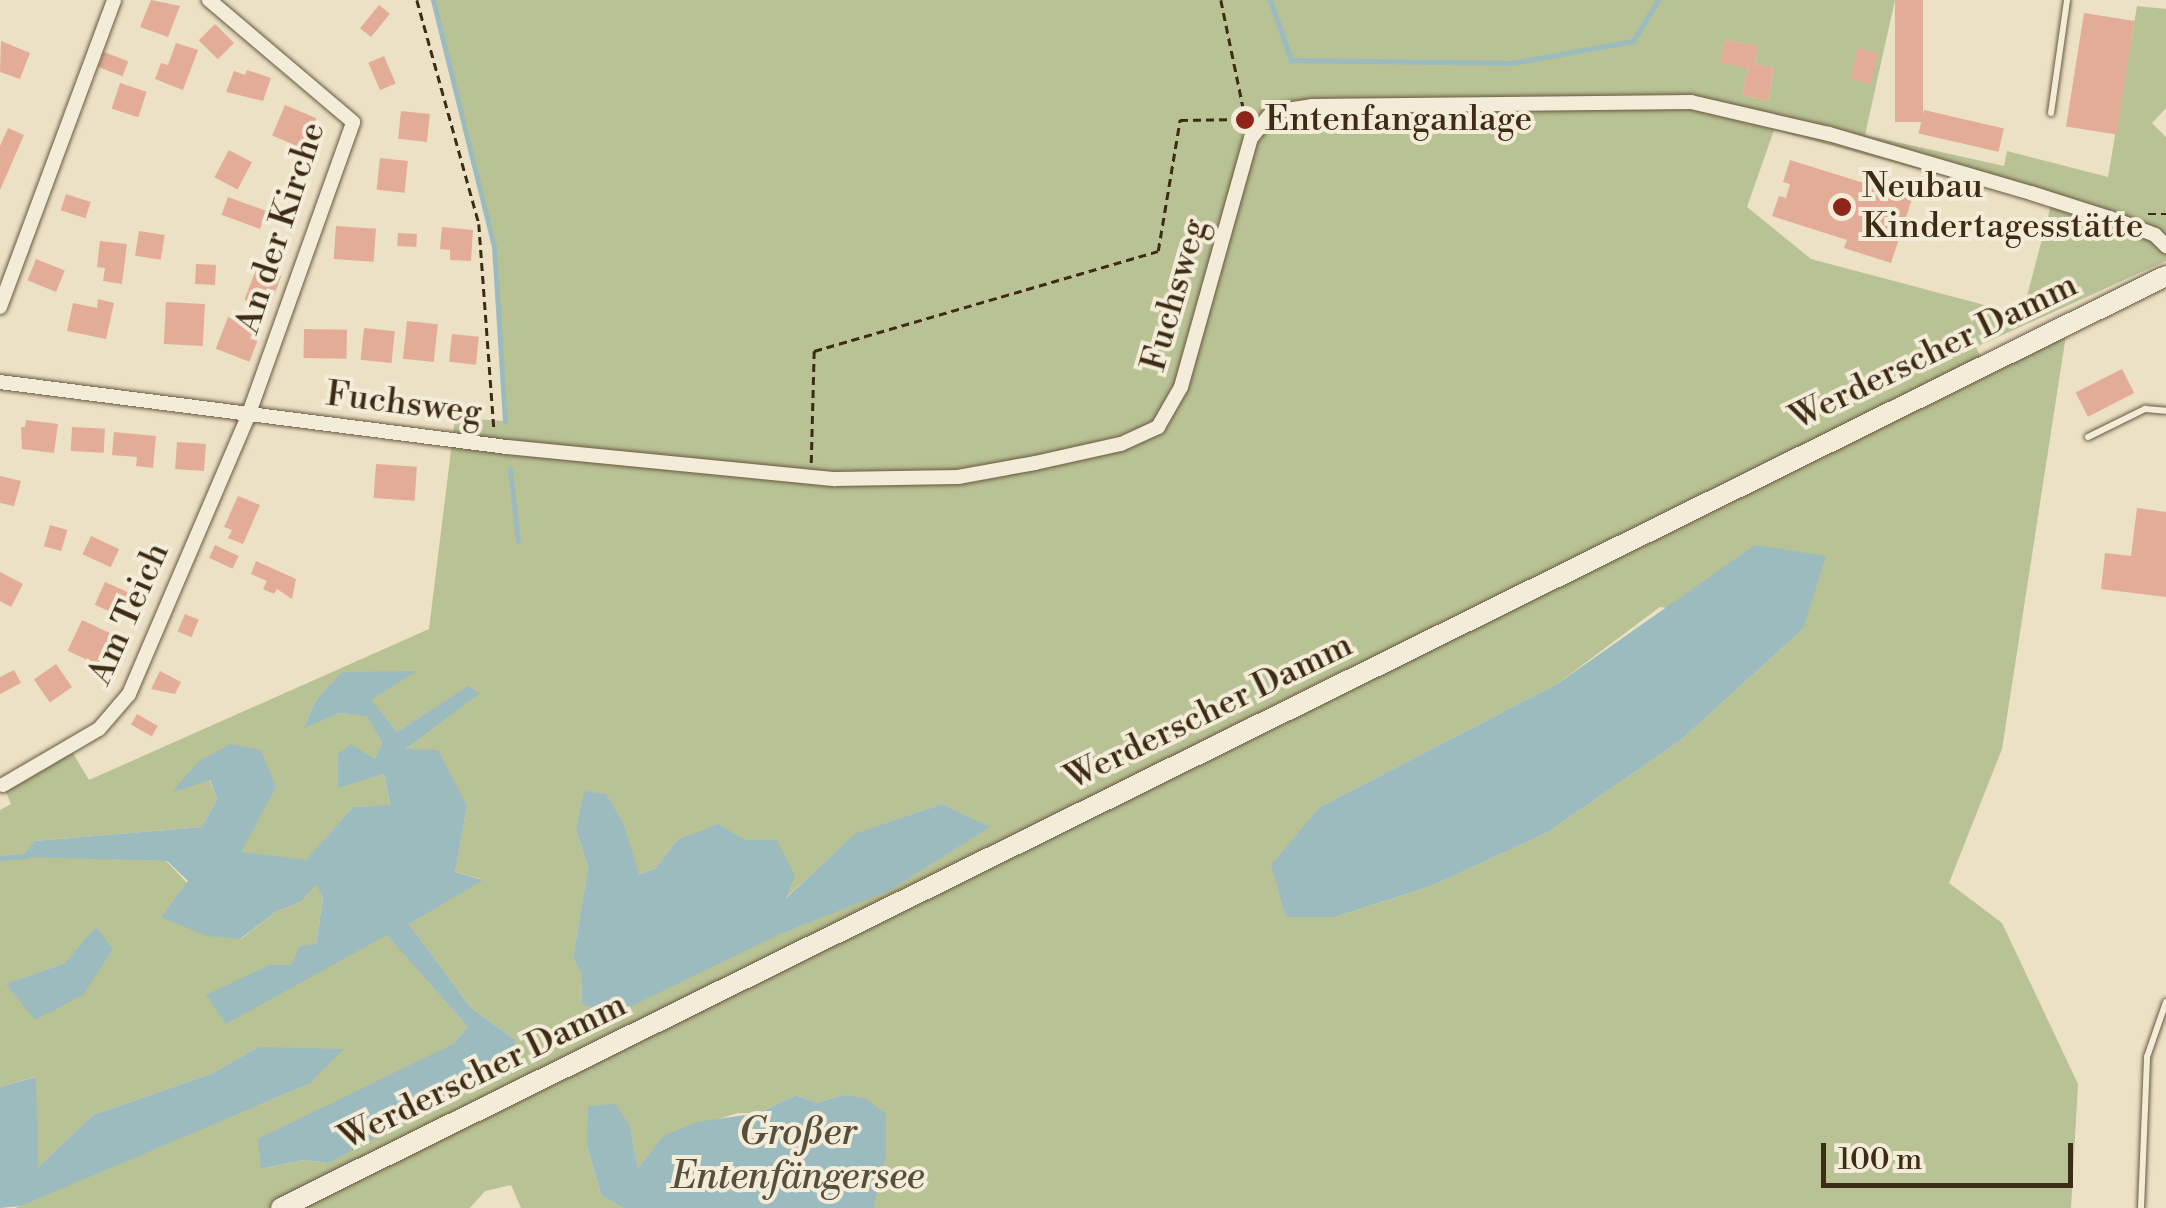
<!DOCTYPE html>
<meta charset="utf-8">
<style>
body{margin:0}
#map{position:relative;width:2166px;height:1208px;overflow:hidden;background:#ece1c5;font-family:"Libre Bodoni",serif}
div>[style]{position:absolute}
.green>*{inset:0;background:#b8c294}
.water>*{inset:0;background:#9cbbbe}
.stream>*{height:5px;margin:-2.5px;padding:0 2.5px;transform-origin:2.5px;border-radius:2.5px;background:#9cbbbe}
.building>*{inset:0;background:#e2ac97;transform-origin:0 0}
.path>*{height:2.5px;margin-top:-1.25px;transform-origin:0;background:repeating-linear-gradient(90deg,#3e2b14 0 8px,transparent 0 13px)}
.roads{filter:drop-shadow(0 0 2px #6a5840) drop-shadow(0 0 2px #6a5840)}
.lane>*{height:6px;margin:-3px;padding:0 3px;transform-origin:3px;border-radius:3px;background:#f3ecd9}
.street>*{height:14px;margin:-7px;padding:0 7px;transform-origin:7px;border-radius:7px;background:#f3ecd9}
.secondary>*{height:20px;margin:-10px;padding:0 10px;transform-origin:10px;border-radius:10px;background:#f3ecd9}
.dots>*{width:28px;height:28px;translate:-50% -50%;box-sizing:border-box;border:5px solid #f3ecd9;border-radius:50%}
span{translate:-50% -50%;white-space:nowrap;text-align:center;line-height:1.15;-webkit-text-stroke:8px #f3ecd9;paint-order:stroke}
.poi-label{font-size:35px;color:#3e2b14}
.left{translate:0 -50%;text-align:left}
.street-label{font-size:35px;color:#3e2b14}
.water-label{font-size:38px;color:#564f3e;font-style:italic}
.scale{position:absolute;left:1821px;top:1143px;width:252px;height:45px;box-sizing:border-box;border:5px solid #3e2b14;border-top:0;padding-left:12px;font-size:30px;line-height:35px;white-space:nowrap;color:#3e2b14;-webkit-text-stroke:8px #f3ecd9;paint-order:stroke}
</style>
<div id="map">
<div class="green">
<i style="clip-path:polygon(evenodd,433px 0,1895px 0,1865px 135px,2004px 166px,2007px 151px,2108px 177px,2137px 6px,2166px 9px,2166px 108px,2152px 123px,2166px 137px,2166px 261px,1976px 347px,1983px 362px,2068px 322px,2002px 749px,1949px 883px,2002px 923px,2078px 1084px,2071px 1208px,874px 1208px,886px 1157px,843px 1095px,816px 1103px,796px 1095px,759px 1113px,738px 1113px,663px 1136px,638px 1170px,630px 1126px,587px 1145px,601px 1195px,623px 1208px,521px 1208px,511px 1185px,485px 1191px,470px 1208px,15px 1208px,309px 1084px,258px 1047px,213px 1073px,93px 1115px,37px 1168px,35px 1077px,0 1087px,0 810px,11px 804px,3px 785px,68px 745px,89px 780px,429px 629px,455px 418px,505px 421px,494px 246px,433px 0,1725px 40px,1757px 46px,1755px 64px,1774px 68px,1768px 101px,1742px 95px,1748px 68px,1721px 62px,1725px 40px,433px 0,1774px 130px,2051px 205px,2022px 315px,1811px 259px,1747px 207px,1774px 130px,433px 0,1660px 607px,1803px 629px,1681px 740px,1548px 832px,1434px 885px,1335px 917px,1286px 917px,1320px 807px,1557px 684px,1660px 607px,433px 0,343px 672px,415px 672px,370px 700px,397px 732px,468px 687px,479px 693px,405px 750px,467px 806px,455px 872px,481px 879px,409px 924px,471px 1008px,514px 1039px,328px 1163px,304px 1160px,262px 1169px,453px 1044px,468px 1027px,387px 934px,207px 995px,291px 965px,316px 945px,323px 897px,316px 883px,301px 902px,277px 911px,241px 939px,166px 861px,23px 856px,34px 841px,202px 827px,217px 799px,209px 779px,173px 791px,261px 750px,240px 852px,306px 861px,353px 807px,390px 806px,384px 774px,338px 787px,375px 759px,382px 743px,367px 715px,340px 713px,305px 726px,316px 700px,343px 672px,433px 0,942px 804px,989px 827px,889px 891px,582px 1004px,581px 973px,573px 958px,588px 867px,576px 830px,624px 825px,638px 874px,656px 868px,677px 840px,777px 840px,783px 900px,857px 833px,942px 804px,433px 0,65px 963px,35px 1019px,7px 984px,65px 963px)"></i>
</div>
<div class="water">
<i style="clip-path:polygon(1755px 545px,1826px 556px,1803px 629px,1681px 740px,1548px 832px,1434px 885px,1335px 917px,1286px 917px,1271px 865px,1320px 807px,1557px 684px)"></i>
<i style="clip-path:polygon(417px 671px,371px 700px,397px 732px,468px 686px,480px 693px,406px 749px,438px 750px,467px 806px,455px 872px,483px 880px,409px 924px,471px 1008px,514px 1039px,517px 1064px,328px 1163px,304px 1160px,261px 1169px,258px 1139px,453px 1044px,468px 1027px,387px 935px,226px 1024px,206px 995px,269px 965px,291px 965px,300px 946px,316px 944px,323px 898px,316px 884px,301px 902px,277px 911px,240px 939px,207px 936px,161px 917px,188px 881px,167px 861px,22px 857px,34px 841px,202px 827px,217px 799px,210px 780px,171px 793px,198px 762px,230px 744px,261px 750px,276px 787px,241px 852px,306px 860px,353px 807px,390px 805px,384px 774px,338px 788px,338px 754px,351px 744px,375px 759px,382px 743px,367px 716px,340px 713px,304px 728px,316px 700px,342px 672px)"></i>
<i style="clip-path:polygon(584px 791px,606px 794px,624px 825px,639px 874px,656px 868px,677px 840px,718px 824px,745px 840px,777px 840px,795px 876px,786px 898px,856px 833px,942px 804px,990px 827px,889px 891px,780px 934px,613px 1015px,582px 1004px,581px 973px,573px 958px,588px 867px,576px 830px)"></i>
<i style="clip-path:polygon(96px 927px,113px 949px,83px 995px,35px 1020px,6px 984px,65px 963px)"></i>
<i style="clip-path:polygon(258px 1047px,344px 1049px,309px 1084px,21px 1206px,0 1208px,0 1087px,36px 1077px,38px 1167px,93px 1115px,213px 1073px)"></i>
<i style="clip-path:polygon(796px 1095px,816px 1103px,843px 1095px,865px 1098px,886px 1114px,886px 1157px,874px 1208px,623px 1208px,601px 1195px,587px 1145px,588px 1106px,615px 1104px,630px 1126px,638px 1169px,663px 1136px,697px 1122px,759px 1113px)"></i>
</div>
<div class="stream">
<i style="left:433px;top:0;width:253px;rotate:76.1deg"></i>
<i style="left:494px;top:246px;width:176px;rotate:86.4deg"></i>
<i style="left:1270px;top:0;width:64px;rotate:70.7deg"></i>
<i style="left:1291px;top:60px;width:221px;rotate:0.8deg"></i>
<i style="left:1512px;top:63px;width:123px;rotate:-10.3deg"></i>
<i style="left:1633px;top:41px;width:48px;rotate:-58.6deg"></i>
<i style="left:510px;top:469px;width:72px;rotate:83.7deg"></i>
<i style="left:0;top:858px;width:27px;rotate:-4deg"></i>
</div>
<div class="building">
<i style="clip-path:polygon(151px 0,180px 6px,168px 37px,140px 27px)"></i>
<i style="left:1895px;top:0;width:28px;height:122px"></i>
<i style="left:379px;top:5px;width:14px;height:30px;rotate:39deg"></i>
<i style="left:2084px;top:13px;width:51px;height:115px;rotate:9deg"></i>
<i style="left:215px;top:24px;width:27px;height:23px;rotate:45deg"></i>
<i style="clip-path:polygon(1725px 40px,1758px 46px,1755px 64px,1774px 68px,1768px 101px,1742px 95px,1748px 68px,1720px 63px)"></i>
<i style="clip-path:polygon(1px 41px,30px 53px,20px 79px,0 72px)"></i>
<i style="clip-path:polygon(176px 43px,198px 50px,183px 90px,155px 79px,161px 63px,168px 65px)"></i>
<i style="left:1858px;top:48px;width:21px;height:32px;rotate:14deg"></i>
<i style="left:104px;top:52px;width:26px;height:16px;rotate:21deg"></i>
<i style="left:384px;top:56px;width:30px;height:17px;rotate:67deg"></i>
<i style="clip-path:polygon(247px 70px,271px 78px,263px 101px,226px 92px,234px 71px,245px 75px)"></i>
<i style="left:120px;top:83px;width:28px;height:27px;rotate:18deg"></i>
<i style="left:285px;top:105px;width:34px;height:33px;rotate:23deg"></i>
<i style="left:1924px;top:110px;width:82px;height:24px;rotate:13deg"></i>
<i style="left:401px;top:111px;width:29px;height:28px;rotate:6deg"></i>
<i style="clip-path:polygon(8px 128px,24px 135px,0 190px,0 146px)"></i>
<i style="left:229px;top:150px;width:26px;height:31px;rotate:28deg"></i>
<i style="left:380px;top:158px;width:28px;height:32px;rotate:6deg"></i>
<i style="clip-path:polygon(1790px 160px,1867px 184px,1869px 178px,1914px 193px,1891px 263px,1844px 248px,1847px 240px,1772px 216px,1779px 196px,1786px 198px,1790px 184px,1783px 182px)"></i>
<i style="left:66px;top:194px;width:26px;height:17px;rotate:18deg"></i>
<i style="left:228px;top:197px;width:41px;height:19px;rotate:20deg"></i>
<i style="left:336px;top:226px;width:40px;height:33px;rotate:4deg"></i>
<i style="clip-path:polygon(442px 227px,473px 230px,471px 261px,450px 260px,450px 250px,440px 249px)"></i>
<i style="left:139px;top:231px;width:26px;height:25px;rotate:9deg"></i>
<i style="left:398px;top:233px;width:19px;height:13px;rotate:3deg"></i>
<i style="clip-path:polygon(100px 241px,127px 244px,122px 284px,103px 281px,105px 268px,97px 267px)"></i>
<i style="left:36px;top:259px;width:31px;height:23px;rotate:22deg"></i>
<i style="left:196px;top:264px;width:20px;height:20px;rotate:3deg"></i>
<i style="left:257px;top:267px;width:26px;height:35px;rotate:21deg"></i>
<i style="clip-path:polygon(98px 299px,114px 303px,106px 339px,67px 331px,73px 303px,97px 308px)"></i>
<i style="left:166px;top:302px;width:39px;height:42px;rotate:3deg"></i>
<i style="left:228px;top:317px;width:36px;height:34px;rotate:21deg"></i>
<i style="left:407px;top:321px;width:31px;height:38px;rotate:6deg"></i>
<i style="left:364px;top:328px;width:31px;height:32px;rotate:6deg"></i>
<i style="left:304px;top:329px;width:43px;height:29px;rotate:1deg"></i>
<i style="left:452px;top:334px;width:27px;height:28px;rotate:6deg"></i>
<i style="left:2122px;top:369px;width:27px;height:52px;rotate:63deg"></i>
<i style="clip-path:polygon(26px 420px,58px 424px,54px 453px,22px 449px,21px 427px,25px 427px)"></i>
<i style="left:72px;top:427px;width:33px;height:24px;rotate:3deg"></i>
<i style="clip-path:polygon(114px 432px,156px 436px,153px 468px,136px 466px,137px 457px,112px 455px)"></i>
<i style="left:177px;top:442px;width:29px;height:27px;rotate:4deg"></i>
<i style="left:376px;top:464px;width:41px;height:34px;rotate:4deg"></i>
<i style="clip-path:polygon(0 476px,21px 481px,14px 506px,0 503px)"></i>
<i style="clip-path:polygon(238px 496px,260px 505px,243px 544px,228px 538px,232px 530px,224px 527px)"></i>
<i style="clip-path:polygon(2137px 508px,2166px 512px,2166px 597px,2101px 589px,2105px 553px,2131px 556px)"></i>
<i style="left:50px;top:525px;width:18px;height:22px;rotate:16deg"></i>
<i style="left:91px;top:536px;width:31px;height:20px;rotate:25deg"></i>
<i style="left:215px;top:545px;width:26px;height:14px;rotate:25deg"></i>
<i style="clip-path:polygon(256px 561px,296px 579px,292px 599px,277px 589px,274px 594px,263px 589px,267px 581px,251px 574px)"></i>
<i style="clip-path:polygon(0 572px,23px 584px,11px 607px,0 601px)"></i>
<i style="left:105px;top:582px;width:39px;height:25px;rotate:24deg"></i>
<i style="left:185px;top:614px;width:15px;height:19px;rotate:23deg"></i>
<i style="left:82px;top:620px;width:33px;height:34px;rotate:25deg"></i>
<i style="left:56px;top:664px;width:28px;height:27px;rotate:55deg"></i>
<i style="clip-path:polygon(14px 670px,21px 683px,0 694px,0 677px)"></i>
<i style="clip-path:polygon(160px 671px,181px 682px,175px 694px,151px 689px)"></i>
<i style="left:137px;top:714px;width:24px;height:12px;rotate:30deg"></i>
</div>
<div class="path">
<i style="left:417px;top:0;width:232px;rotate:74.5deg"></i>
<i style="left:479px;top:224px;width:206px;rotate:85.8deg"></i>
<i style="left:1221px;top:0;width:118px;rotate:78.3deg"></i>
<i style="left:2148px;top:214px;width:18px"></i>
<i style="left:811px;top:463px;width:112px;rotate:-88.5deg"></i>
<i style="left:814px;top:351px;width:358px;rotate:-16.2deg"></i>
<i style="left:1158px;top:251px;width:133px;rotate:-80.5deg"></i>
<i style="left:1180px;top:120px;width:64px;rotate:-0.9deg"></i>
</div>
<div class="roads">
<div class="lane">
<i style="left:2051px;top:113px;width:114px;rotate:-81.9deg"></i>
<i style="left:2088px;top:437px;width:64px;rotate:-26.2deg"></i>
<i style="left:2145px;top:409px;width:21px;rotate:5deg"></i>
<i style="left:2141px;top:1208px;width:151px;rotate:-87.7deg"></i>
<i style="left:2147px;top:1057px;width:58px;rotate:-70.9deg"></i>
</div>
<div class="street">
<i style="left:0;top:307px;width:327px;rotate:-69.6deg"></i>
<i style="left:0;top:382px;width:511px;rotate:7.31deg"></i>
<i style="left:507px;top:447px;width:330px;rotate:5.6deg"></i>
<i style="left:835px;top:479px;width:123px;rotate:-0.9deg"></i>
<i style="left:958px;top:477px;width:78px;rotate:-10.3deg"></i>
<i style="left:1035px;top:463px;width:88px;rotate:-12.5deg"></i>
<i style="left:1121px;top:444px;width:41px;rotate:-24.7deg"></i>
<i style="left:1158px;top:427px;width:46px;rotate:-60.1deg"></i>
<i style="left:1181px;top:387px;width:259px;rotate:-74.3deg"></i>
<i style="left:1251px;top:138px;width:33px;rotate:-51deg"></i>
<i style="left:1272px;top:112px;width:40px;rotate:-8.5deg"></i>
<i style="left:1312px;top:106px;width:379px;rotate:-0.6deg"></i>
<i style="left:1691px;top:102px;width:142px;rotate:13.1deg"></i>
<i style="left:1829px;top:134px;width:210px;rotate:16.3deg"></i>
<i style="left:2031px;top:193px;width:92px;rotate:17.7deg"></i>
<i style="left:2119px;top:221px;width:39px;rotate:21deg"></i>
<i style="left:2155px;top:235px;width:16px;rotate:45deg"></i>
<i style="left:3px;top:785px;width:111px;rotate:-30.3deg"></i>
<i style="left:99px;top:729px;width:46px;rotate:-49.4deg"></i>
<i style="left:129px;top:694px;width:302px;rotate:-66.8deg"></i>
<i style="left:248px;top:416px;width:312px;rotate:-70.3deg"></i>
<i style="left:353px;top:122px;width:189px;rotate:-139.7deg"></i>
</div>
<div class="secondary">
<i style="left:281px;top:1208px;width:2103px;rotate:-26.31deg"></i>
</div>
</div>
<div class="dots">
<i style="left:1245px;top:120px;background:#8f2418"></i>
<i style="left:1842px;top:207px;background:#8f2418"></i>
</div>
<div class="poi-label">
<span class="left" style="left:1265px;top:120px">Entenfanganlage</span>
<span class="left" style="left:1862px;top:207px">Neubau<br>Kindertagesstätte</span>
</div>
<div class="street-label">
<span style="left:281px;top:228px;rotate:-72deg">An der Kirche</span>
<span style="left:1175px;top:295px;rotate:-74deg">Fuchsweg</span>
<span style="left:1934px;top:352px;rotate:-26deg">Werderscher Damm</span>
<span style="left:404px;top:404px;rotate:7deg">Fuchsweg</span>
<span style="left:129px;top:614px;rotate:-66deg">Am Teich</span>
<span style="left:1209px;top:712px;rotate:-26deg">Werderscher Damm</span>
<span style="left:483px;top:1072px;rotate:-26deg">Werderscher Damm</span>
</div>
<div class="water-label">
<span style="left:798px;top:1155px">Großer<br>Entenfängersee</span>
</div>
<div class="scale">100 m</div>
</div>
